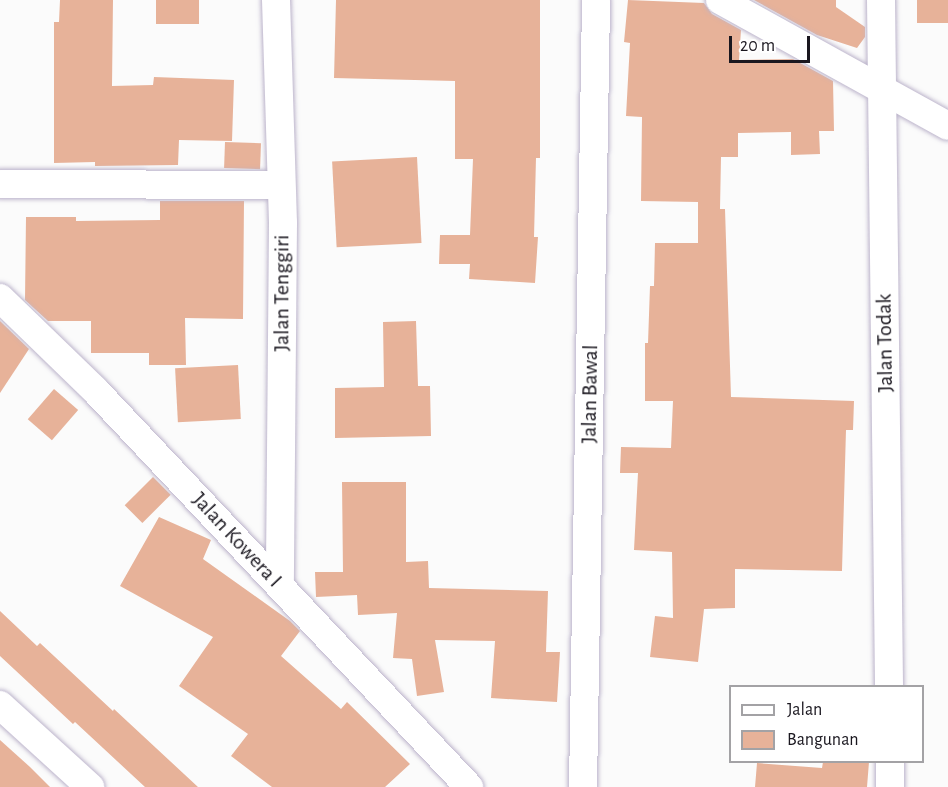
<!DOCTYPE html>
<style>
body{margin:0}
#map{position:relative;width:948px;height:787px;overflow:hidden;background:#fbfbfb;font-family:"Alegreya Sans",sans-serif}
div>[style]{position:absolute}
.building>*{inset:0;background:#e7b299;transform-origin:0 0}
.roads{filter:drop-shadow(0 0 2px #bcb4cb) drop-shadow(0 0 2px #bcb4cb)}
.minor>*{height:28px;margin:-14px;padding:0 14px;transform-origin:14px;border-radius:14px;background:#fff}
span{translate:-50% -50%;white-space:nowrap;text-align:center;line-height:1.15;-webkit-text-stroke:6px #fff;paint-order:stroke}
.street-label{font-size:22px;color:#1a171f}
.legend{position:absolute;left:729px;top:685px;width:195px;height:78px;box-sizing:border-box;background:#fff;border:2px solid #a3a2a5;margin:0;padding:8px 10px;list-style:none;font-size:18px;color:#1a171f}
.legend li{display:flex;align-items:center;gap:12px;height:30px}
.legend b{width:30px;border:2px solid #a3a2a5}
.scale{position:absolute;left:729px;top:36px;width:81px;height:27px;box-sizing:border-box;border:3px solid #1a171f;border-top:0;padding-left:8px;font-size:18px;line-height:21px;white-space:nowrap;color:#1a171f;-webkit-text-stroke:4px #fff;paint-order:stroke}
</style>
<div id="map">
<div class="building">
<i style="clip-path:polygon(60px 0,113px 0,112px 86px,153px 85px,154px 77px,234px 80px,232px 141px,179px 140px,178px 165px,95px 166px,95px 162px,54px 163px,54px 22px,59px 22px)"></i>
<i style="left:156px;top:0;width:43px;height:24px"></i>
<i style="clip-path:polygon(336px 0,540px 0,540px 158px,536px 158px,534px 237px,538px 237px,535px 283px,469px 279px,470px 264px,439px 264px,440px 235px,470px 235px,473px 159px,455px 159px,455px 81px,334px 78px)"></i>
<i style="clip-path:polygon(628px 0,704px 3px,712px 14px,741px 30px,739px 60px,793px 59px,833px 81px,834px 131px,819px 131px,820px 154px,791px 155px,791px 132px,738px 133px,738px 157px,721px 157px,720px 209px,725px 209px,731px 397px,854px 401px,853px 430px,846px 430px,842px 571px,735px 569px,735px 608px,704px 609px,698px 662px,650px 657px,655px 616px,673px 618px,672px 552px,634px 550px,638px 473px,620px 473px,621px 447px,671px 448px,673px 401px,645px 401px,645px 343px,648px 343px,650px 286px,654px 286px,655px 243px,698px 243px,698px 202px,641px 201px,642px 117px,626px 116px,630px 43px,624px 42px)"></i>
<i style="clip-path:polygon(754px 0,836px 0,836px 7px,865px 27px,865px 37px,857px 48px,817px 35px)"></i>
<i style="left:917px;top:0;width:31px;height:23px"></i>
<i style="left:225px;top:142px;width:36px;height:26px;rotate:2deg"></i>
<i style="left:417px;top:157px;width:86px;height:85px;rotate:87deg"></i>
<i style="clip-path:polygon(160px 201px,244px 201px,243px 319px,185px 318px,186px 365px,149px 365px,149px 353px,91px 353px,91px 321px,48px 321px,25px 300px,26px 217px,76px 217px,76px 221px,160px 220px)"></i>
<i style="clip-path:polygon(0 321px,29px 349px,0 393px)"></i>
<i style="clip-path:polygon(416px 321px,418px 386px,430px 386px,431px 436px,335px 438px,335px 388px,384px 387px,383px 322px)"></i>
<i style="left:238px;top:365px;width:54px;height:63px;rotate:87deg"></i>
<i style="left:54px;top:389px;width:32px;height:40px;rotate:41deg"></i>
<i style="left:153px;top:477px;width:25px;height:40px;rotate:45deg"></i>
<i style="clip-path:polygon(342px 482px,406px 482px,406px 562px,428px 561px,429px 588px,548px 591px,546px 652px,560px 652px,557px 702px,491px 698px,495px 641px,435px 640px,444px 692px,417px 696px,412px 659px,393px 658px,397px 613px,358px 615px,357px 595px,316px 597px,315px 572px,343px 572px)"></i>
<i style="clip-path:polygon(159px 517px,211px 540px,203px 559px,290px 621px,300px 631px,281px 656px,341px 709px,347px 702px,410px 764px,385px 787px,272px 787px,231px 756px,248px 734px,179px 686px,213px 637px,120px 586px)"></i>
<i style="clip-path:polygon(0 611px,37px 646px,40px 643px,113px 711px,114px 709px,198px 787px,145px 787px,75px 722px,73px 724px,0 656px)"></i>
<i style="clip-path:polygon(0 740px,30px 767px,50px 787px,0 787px)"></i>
<i style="clip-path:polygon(823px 762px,869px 762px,867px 787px,755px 787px,757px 763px,822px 768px)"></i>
</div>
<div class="roads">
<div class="minor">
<i style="left:276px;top:0;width:223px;rotate:88.2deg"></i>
<i style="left:283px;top:223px;width:363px;rotate:90.5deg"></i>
<i style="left:720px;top:0;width:260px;rotate:28.9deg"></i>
<i style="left:881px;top:0;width:686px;rotate:89.33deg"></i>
<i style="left:0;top:184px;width:281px;rotate:0.2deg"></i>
<i style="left:0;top:298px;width:131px;rotate:44.1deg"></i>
<i style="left:94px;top:389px;width:547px;rotate:46.7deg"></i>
<i style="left:0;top:705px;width:122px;rotate:42.3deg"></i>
<i style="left:890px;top:762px;width:25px;rotate:90deg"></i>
<i style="left:583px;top:787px;width:787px;rotate:-89.05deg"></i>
</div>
</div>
<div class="street-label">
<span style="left:282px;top:293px;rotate:-90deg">Jalan Tenggiri</span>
<span style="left:885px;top:343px;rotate:-91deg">Jalan Todak</span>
<span style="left:590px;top:394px;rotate:-89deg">Jalan Bawal</span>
<span style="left:237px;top:540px;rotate:47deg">Jalan Kowera I</span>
</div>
<ul class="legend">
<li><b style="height:8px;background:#fff"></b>Jalan</li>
<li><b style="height:16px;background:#e7b299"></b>Bangunan</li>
</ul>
<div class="scale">20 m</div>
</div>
